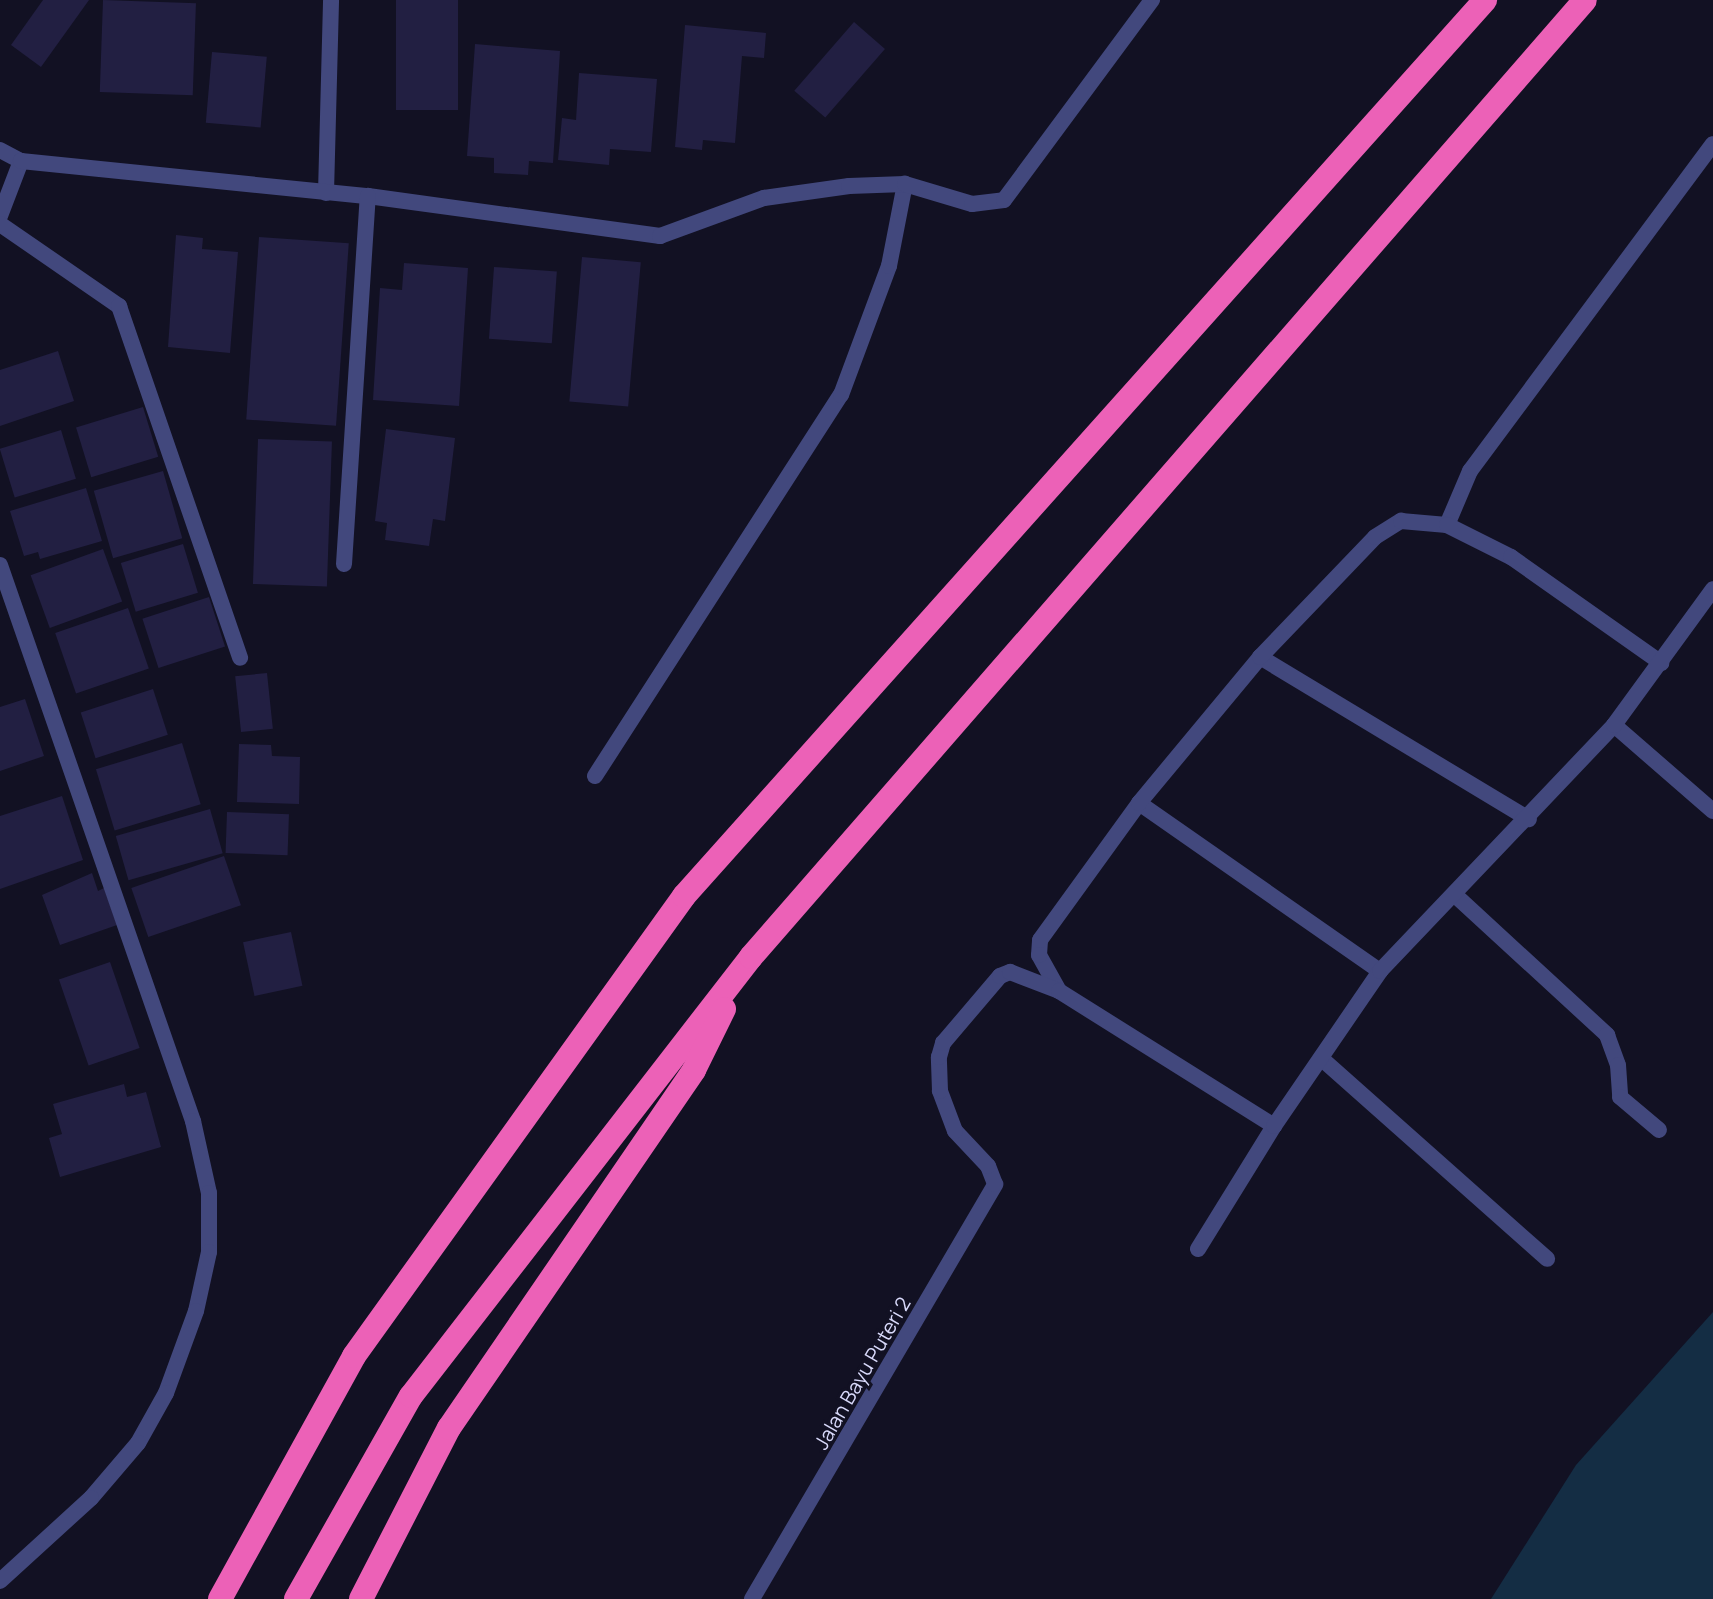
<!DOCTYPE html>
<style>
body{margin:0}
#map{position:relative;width:1713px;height:1599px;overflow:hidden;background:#121123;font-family:Manrope,sans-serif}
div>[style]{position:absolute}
.water>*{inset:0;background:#142d44}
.building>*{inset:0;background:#221f42;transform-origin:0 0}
.service>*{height:16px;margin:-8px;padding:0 8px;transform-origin:8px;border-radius:8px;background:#42487d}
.minor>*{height:16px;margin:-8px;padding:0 8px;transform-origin:8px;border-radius:8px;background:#42487d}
.motorway>*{height:24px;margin:-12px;padding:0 12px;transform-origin:12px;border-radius:12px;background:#ec61b7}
span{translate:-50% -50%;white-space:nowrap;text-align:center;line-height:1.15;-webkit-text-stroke:6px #121123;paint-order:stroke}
.street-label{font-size:20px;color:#d8d9fa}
</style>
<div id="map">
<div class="water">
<i style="clip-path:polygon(1713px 1312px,1713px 1599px,1491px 1599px,1576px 1465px)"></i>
</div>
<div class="building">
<i style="clip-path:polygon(43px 0,89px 0,41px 67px,11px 45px)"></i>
<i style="left:103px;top:0;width:93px;height:92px;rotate:2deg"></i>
<i style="left:396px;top:0;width:62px;height:110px"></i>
<i style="left:854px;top:22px;width:41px;height:91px;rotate:41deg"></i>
<i style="clip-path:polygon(685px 25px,766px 33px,764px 58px,742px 56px,735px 143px,703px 140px,702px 150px,675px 147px)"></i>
<i style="clip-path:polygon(475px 44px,560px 51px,553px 163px,529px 161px,528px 175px,494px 173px,494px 158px,467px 156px)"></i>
<i style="left:212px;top:52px;width:55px;height:71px;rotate:5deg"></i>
<i style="clip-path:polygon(579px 73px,657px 79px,651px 152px,610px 149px,609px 165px,558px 160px,562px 118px,576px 120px)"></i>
<i style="clip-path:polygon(176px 235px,203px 238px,202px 249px,238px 252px,230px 353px,168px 347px)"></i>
<i style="left:259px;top:237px;width:90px;height:183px;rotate:4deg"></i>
<i style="left:582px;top:257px;width:59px;height:145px;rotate:5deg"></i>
<i style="clip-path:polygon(404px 263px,468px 268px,459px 406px,373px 400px,380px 288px,402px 290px)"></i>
<i style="left:494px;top:267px;width:63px;height:72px;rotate:4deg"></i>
<i style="clip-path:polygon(58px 351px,74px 401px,0 426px,0 370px)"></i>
<i style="left:143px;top:407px;width:52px;height:70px;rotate:73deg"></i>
<i style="clip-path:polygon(386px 429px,455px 438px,445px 521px,433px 519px,429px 546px,385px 540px,387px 523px,375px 521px)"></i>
<i style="left:61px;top:430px;width:51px;height:64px;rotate:73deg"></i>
<i style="left:258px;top:439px;width:74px;height:145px;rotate:2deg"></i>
<i style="left:163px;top:471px;width:70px;height:72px;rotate:74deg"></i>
<i style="clip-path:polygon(86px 488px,102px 541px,40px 559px,38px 552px,24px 556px,10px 511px)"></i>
<i style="left:183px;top:544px;width:51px;height:65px;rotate:73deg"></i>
<i style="left:103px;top:549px;width:56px;height:77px;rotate:70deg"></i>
<i style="left:209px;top:597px;width:52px;height:70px;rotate:72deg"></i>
<i style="left:128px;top:608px;width:64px;height:77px;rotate:71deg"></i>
<i style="left:267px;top:673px;width:56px;height:32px;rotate:84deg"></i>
<i style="left:153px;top:689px;width:48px;height:76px;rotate:72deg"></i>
<i style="clip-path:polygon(25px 699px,44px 756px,0 771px,0 707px)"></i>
<i style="left:182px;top:743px;width:64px;height:90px;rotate:73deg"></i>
<i style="clip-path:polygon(239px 744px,271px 745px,272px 756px,300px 757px,299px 804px,237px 802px)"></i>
<i style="clip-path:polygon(62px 796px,83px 860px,0 889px,0 816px)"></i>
<i style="left:210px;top:809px;width:46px;height:98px;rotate:74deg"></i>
<i style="left:227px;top:812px;width:62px;height:41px;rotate:2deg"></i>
<i style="left:224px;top:856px;width:52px;height:98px;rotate:71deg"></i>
<i style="clip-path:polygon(92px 873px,98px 891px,104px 888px,117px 925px,60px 945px,42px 895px)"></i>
<i style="left:291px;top:932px;width:55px;height:49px;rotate:78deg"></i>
<i style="left:110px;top:962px;width:91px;height:54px;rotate:71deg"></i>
<i style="clip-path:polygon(124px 1084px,127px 1097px,146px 1092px,161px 1147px,60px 1177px,49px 1138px,62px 1134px,53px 1104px)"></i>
</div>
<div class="service">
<i style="left:0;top:150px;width:24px;rotate:28deg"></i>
<i style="left:595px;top:776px;width:454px;rotate:-57.2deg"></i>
<i style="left:841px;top:395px;width:138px;rotate:-69.6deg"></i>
<i style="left:889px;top:266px;width:84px;rotate:-79deg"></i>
<i style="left:1198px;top:1249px;width:145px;rotate:-58.3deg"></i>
</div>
<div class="minor">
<i style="left:326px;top:193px;width:193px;rotate:-88.5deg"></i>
<i style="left:0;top:216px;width:59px;rotate:-69.1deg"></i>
<i style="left:21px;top:161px;width:349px;rotate:5.8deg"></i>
<i style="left:368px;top:196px;width:295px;rotate:7.8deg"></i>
<i style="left:660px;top:236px;width:111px;rotate:-20.1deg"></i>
<i style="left:764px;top:198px;width:86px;rotate:-8deg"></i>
<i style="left:849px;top:186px;width:56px;rotate:-2deg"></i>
<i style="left:905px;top:184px;width:70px;rotate:16.6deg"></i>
<i style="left:972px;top:204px;width:32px;rotate:-7deg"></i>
<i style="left:1004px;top:200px;width:249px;rotate:-53.5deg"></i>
<i style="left:0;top:224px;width:145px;rotate:34.6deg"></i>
<i style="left:119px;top:306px;width:372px;rotate:71deg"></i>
<i style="left:1447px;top:525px;width:59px;rotate:-66.9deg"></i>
<i style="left:1470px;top:471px;width:407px;rotate:-53.4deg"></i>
<i style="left:344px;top:564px;width:369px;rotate:-86.3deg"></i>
<i style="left:0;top:565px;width:589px;rotate:70.86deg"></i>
<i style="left:193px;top:1121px;width:74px;rotate:77.5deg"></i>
<i style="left:209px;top:1193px;width:59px;rotate:90deg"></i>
<i style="left:209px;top:1252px;width:60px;rotate:102.4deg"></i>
<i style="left:196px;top:1311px;width:87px;rotate:110.1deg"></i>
<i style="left:166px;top:1393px;width:57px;rotate:119.2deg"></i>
<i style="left:138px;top:1443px;width:72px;rotate:130.5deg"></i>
<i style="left:91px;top:1498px;width:123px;rotate:137.6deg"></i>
<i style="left:1260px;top:657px;width:314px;rotate:31.1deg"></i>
<i style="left:1614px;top:725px;width:131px;rotate:41deg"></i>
<i style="left:1139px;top:803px;width:294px;rotate:34.9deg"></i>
<i style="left:1455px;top:895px;width:207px;rotate:42.6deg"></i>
<i style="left:1607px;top:1035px;width:32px;rotate:70deg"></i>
<i style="left:1618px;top:1065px;width:32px;rotate:86deg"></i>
<i style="left:1620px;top:1097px;width:51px;rotate:40.2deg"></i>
<i style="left:1059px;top:991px;width:41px;rotate:-119.1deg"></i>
<i style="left:1039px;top:955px;width:15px;rotate:-86deg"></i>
<i style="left:1040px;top:940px;width:169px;rotate:-54.1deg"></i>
<i style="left:1139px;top:803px;width:190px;rotate:-50.3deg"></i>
<i style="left:1260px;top:657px;width:166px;rotate:-46.2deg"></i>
<i style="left:1375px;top:537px;width:31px;rotate:-32deg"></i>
<i style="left:1401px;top:521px;width:46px;rotate:5deg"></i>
<i style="left:1447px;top:525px;width:72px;rotate:26.6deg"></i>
<i style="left:1511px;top:557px;width:184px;rotate:35.2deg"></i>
<i style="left:1322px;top:1059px;width:301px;rotate:41.6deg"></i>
<i style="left:752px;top:1599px;width:481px;rotate:-59.6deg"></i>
<i style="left:995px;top:1184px;width:19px;rotate:-111deg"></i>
<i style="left:988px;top:1166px;width:48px;rotate:-133.3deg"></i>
<i style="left:955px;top:1131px;width:43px;rotate:-110.6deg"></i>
<i style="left:940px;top:1091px;width:34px;rotate:-92deg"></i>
<i style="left:939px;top:1057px;width:15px;rotate:-74deg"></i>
<i style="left:943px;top:1043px;width:88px;rotate:-49.6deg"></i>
<i style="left:1000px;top:976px;width:11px;rotate:-22deg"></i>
<i style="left:1010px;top:972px;width:53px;rotate:21.2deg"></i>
<i style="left:1059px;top:991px;width:254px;rotate:32.1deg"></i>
<i style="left:1274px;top:1126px;width:188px;rotate:-55.6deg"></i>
<i style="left:1380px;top:971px;width:340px;rotate:-46.4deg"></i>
<i style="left:1614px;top:725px;width:168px;rotate:-53.9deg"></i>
</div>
<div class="motorway">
<i style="left:220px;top:1599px;width:277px;rotate:-61.1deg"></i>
<i style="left:354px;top:1356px;width:566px;rotate:-54.34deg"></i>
<i style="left:684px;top:896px;width:1202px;rotate:-48.2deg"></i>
<i style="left:296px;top:1599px;width:233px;rotate:-60.5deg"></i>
<i style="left:411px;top:1396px;width:555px;rotate:-52.24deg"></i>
<i style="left:751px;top:957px;width:1269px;rotate:-48.93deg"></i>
<i style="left:361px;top:1599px;width:192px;rotate:-62.8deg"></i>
<i style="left:449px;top:1428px;width:434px;rotate:-55.6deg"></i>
<i style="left:694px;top:1070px;width:68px;rotate:-63.8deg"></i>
</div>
<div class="street-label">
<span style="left:862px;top:1373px;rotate:-60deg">Jalan Bayu Puteri 2</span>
</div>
</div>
